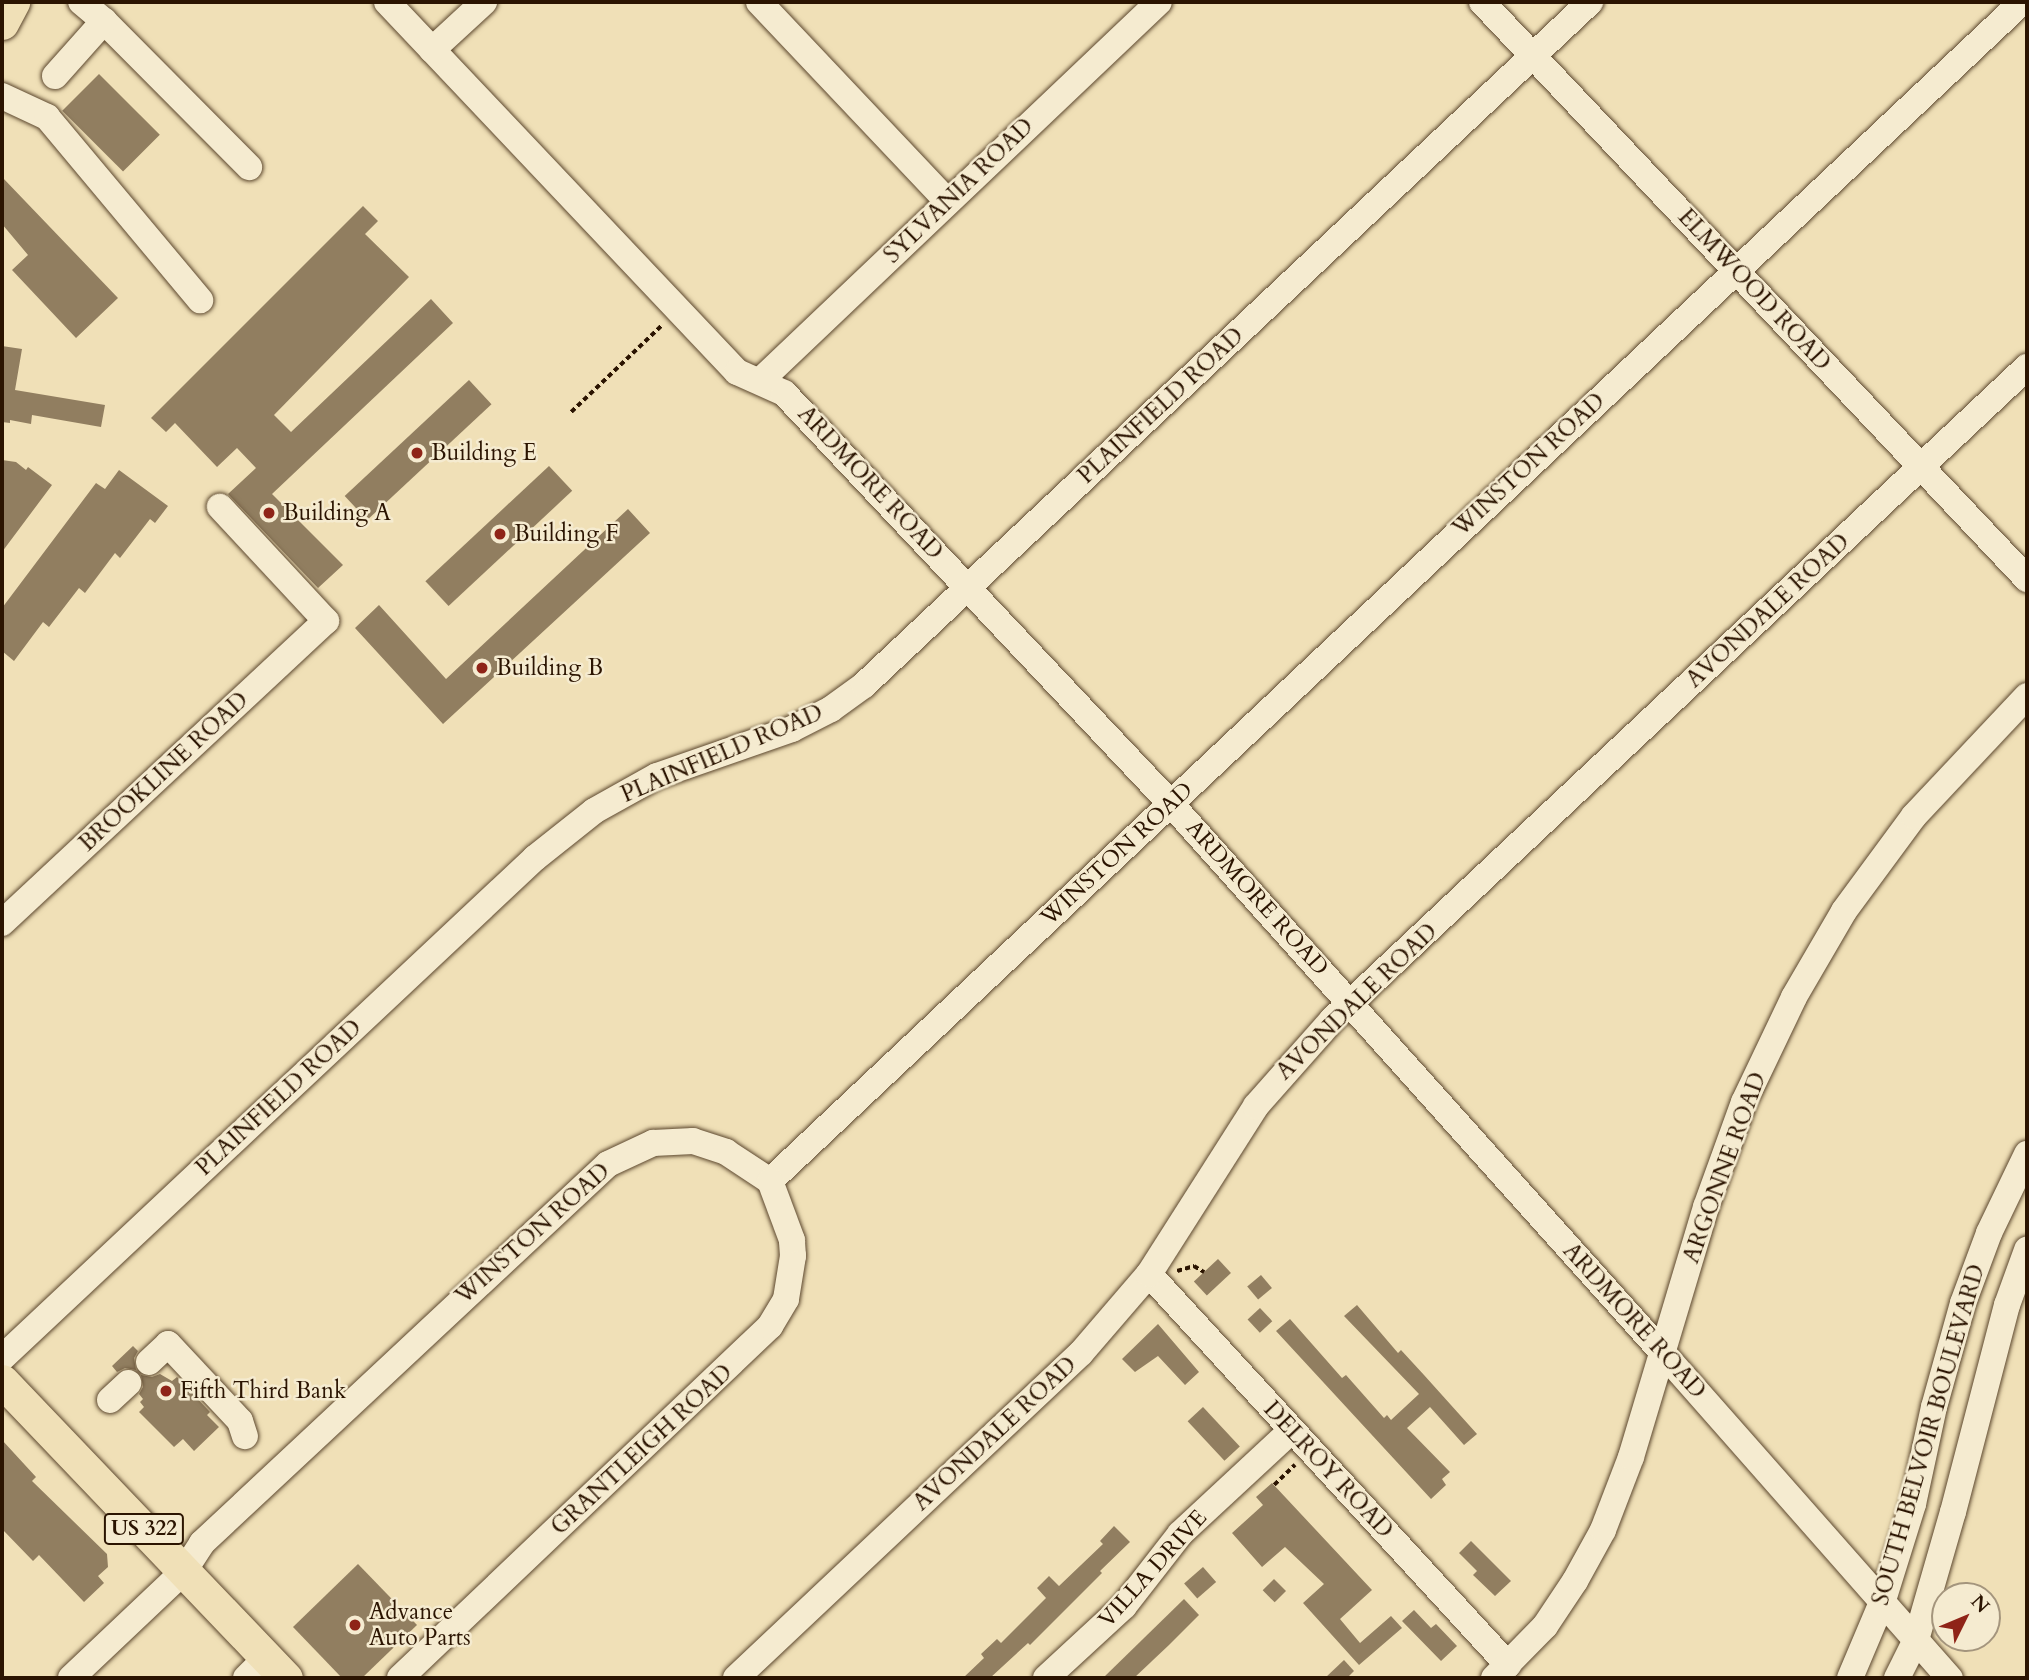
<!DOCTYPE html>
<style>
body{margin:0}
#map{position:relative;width:2029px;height:1680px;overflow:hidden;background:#f0e0b7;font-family:Cardo,serif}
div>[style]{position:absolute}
.building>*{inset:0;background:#917e60;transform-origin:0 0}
.path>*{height:3.5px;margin-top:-1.75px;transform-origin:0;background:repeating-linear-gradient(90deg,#2b1401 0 5px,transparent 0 8.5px)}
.roads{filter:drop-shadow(0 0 2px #5c472e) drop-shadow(0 0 2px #5c472e)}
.minor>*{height:26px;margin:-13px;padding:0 13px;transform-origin:13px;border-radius:13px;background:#f5ebd0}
.major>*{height:33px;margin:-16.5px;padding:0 16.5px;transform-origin:16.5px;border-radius:16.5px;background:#f0e0b7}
.dots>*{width:19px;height:19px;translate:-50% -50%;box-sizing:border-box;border:4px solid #f5ebd0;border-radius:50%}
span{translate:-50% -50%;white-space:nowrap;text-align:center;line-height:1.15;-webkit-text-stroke:5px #f5ebd0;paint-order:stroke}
.shield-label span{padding:2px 5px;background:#f5ebd0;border:2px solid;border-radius:5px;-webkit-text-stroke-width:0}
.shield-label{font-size:21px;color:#2b1401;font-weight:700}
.street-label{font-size:23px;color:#2b1401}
.poi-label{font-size:23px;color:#2b1401}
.left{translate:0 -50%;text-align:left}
.frame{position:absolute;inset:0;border:4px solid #2b1401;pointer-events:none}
.north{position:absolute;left:1931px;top:1582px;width:70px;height:70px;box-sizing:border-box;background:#f5ebd0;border:2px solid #a4957d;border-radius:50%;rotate:47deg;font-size:19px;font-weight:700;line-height:28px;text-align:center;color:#2b1401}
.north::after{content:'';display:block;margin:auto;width:24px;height:32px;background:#8f2418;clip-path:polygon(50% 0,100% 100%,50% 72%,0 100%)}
</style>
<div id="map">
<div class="building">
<i style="left:99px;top:74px;width:86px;height:52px;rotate:45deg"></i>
<i style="clip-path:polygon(2px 177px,118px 298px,76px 338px,12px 270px,28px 255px,2px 224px)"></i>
<i style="clip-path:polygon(363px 206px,378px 221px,365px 234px,409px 277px,274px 415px,291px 432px,431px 299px,453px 323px,272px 494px,343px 565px,318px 588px,228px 494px,256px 468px,237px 448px,217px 467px,175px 423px,166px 432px,151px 418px)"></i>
<i style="clip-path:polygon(2px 346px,22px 349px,15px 390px,105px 405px,101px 427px,32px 415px,31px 424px,10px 420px,10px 423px,2px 422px)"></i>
<i style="left:469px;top:380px;width:33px;height:170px;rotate:47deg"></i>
<i style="clip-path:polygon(2px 460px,16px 462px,26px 470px,28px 467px,52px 485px,2px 552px)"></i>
<i style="left:549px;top:466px;width:34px;height:169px;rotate:47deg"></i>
<i style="clip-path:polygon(119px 470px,168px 506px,155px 523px,150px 519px,120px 558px,115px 553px,85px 593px,79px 588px,49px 627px,43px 622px,14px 661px,2px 651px,2px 608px,96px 483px,105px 489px)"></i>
<i style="clip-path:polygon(628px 509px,650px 533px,443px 724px,355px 628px,379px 605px,446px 679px)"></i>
<i style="left:1218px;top:1259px;width:19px;height:33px;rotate:47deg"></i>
<i style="left:1261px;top:1275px;width:17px;height:18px;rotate:50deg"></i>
<i style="clip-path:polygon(1357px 1305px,1398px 1353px,1401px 1350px,1424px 1375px,1477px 1434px,1464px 1445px,1430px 1407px,1407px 1428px,1450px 1472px,1442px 1479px,1446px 1485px,1431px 1499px,1276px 1331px,1290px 1319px,1342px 1378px,1346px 1375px,1384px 1418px,1387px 1415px,1391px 1420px,1419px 1394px,1344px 1316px)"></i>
<i style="left:1260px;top:1308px;width:18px;height:17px;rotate:47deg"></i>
<i style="clip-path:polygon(1158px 1324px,1199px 1372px,1185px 1385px,1158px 1356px,1135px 1372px,1122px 1359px)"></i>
<i style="clip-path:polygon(133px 1346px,138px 1351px,134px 1358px,136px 1370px,125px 1368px,117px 1372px,112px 1366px)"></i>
<i style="clip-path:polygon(160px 1374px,172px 1381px,177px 1377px,210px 1412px,207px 1415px,219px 1427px,194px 1451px,183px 1439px,174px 1447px,139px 1412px,144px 1407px,140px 1402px,143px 1399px,139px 1394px,143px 1387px,141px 1375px,152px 1377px)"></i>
<i style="left:1203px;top:1407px;width:54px;height:21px;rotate:47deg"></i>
<i style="clip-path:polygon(2px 1440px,36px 1477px,32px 1481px,107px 1554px,108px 1567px,98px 1576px,104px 1583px,84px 1602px,39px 1555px,33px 1561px,2px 1529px)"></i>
<i style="clip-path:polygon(1272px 1483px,1372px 1590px,1340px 1619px,1360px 1643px,1391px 1616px,1402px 1628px,1359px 1665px,1303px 1603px,1324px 1584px,1285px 1547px,1262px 1567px,1232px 1533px,1263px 1505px,1256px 1497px)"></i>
<i style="clip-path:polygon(1114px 1526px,1130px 1542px,1100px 1571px,1102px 1573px,1030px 1645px,1028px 1643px,990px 1678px,963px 1678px,984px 1658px,981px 1654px,997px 1639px,1001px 1643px,1046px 1598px,1037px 1588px,1049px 1576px,1059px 1586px,1103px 1544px,1100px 1541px)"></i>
<i style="clip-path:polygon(1471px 1541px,1511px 1581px,1495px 1596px,1473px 1575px,1477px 1571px,1459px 1553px)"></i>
<i style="clip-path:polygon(358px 1564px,417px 1625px,362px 1678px,342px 1678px,293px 1627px)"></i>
<i style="left:1203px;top:1567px;width:20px;height:25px;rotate:49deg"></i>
<i style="left:1274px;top:1579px;width:17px;height:16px;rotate:45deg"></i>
<i style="clip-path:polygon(1184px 1599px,1199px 1615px,1169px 1645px,1134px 1678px,1103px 1678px)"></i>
<i style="clip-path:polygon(1414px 1610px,1431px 1628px,1436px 1624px,1457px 1646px,1441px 1661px,1402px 1621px)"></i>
<i style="clip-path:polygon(1344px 1660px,1354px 1671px,1347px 1678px,1325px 1678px)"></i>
</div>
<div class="path">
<i style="left:571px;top:412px;width:127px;rotate:-43.7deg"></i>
<i style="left:1177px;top:1271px;width:18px;rotate:-16deg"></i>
<i style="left:1194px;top:1266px;width:12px;rotate:31deg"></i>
<i style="left:1274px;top:1485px;width:29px;rotate:-44deg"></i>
</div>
<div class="roads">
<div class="minor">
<i style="left:387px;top:2px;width:509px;rotate:46.59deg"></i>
<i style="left:737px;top:372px;width:51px;rotate:24.1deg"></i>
<i style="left:784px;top:393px;width:565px;rotate:46.72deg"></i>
<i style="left:1171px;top:804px;width:737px;rotate:48.13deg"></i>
<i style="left:1663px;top:1353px;width:434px;rotate:48.6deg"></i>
<i style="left:759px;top:2px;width:275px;rotate:46.6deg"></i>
<i style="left:1482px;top:2px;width:794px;rotate:46.63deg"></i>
<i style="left:104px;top:21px;width:206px;rotate:45.2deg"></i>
<i style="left:432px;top:50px;width:71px;rotate:-42.7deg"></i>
<i style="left:55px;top:76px;width:74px;rotate:-48.3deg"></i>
<i style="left:104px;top:21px;width:30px;rotate:-140deg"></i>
<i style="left:2px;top:96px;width:50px;rotate:25deg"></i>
<i style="left:47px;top:117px;width:239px;rotate:50.1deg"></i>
<i style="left:760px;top:381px;width:550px;rotate:-43.53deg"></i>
<i style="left:2px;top:923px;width:443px;rotate:-43deg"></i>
<i style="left:326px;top:621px;width:156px;rotate:-132.9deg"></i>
<i style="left:1149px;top:1274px;width:531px;rotate:47.44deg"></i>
<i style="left:2px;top:1358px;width:731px;rotate:-43.17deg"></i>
<i style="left:535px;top:858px;width:75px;rotate:-38.5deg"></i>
<i style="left:594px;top:811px;width:72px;rotate:-29.1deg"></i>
<i style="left:657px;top:776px;width:143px;rotate:-19.2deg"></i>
<i style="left:792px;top:729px;width:44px;rotate:-27.1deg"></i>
<i style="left:831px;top:709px;width:41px;rotate:-36deg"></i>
<i style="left:864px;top:685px;width:997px;rotate:-43.25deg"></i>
<i style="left:149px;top:1362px;width:26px;rotate:-43deg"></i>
<i style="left:168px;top:1344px;width:105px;rotate:46.9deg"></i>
<i style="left:240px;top:1421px;width:16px;rotate:72deg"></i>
<i style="left:110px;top:1400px;width:25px;rotate:-43deg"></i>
<i style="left:71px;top:1678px;width:156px;rotate:-43.4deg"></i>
<i style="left:184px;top:1571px;width:33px;rotate:-57deg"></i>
<i style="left:202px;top:1543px;width:555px;rotate:-43.03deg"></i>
<i style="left:608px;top:1164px;width:50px;rotate:-25deg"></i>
<i style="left:653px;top:1143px;width:40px;rotate:-2.9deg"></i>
<i style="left:693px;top:1141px;width:35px;rotate:18deg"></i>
<i style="left:726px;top:1152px;width:53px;rotate:33.4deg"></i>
<i style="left:770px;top:1181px;width:1720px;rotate:-43.28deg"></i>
<i style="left:246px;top:1678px;width:28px;rotate:-45deg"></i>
<i style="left:400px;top:1678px;width:511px;rotate:-43.57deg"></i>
<i style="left:770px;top:1326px;width:31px;rotate:-59deg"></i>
<i style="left:786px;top:1299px;width:44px;rotate:-80.8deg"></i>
<i style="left:793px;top:1256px;width:16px;rotate:-94deg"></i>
<i style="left:792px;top:1240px;width:63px;rotate:-110.4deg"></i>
<i style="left:736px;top:1678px;width:474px;rotate:-43.3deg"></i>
<i style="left:1081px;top:1353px;width:104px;rotate:-49.3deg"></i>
<i style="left:1149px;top:1274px;width:199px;rotate:-57.5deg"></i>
<i style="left:1256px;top:1106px;width:115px;rotate:-48.5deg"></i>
<i style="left:1332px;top:1020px;width:954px;rotate:-43.22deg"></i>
<i style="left:1046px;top:1678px;width:106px;rotate:-42.7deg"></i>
<i style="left:1124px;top:1606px;width:91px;rotate:-52.1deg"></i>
<i style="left:1180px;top:1534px;width:151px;rotate:-42.9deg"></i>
<i style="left:1494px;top:1678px;width:73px;rotate:-45.6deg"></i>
<i style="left:1545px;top:1626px;width:54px;rotate:-56.3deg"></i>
<i style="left:1575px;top:1581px;width:58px;rotate:-61.2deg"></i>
<i style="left:1603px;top:1530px;width:78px;rotate:-69deg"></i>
<i style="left:1631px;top:1457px;width:261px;rotate:-73.3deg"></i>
<i style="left:1706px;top:1207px;width:112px;rotate:-70.1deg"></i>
<i style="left:1744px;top:1102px;width:116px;rotate:-64.5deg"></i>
<i style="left:1794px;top:997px;width:99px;rotate:-59.8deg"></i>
<i style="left:1844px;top:911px;width:118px;rotate:-53.6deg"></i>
<i style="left:1914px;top:816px;width:165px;rotate:-46.7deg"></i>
<i style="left:1850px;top:1678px;width:85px;rotate:-67.1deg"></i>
<i style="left:1883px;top:1600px;width:101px;rotate:-72.6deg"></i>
<i style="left:1913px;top:1504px;width:99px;rotate:-77.8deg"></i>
<i style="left:1934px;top:1407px;width:108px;rotate:-74.4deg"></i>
<i style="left:1963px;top:1303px;width:75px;rotate:-69.6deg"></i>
<i style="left:1989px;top:1233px;width:88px;rotate:-64.3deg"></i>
<i style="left:1897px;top:1678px;width:42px;rotate:-63.4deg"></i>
<i style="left:1916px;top:1640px;width:133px;rotate:-73.9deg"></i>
<i style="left:1953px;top:1512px;width:214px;rotate:-75.4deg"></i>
<i style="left:2007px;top:1305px;width:59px;rotate:-70deg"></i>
</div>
<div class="major">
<i style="left:2px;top:23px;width:24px;rotate:-62deg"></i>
<i style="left:2px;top:1381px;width:411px;rotate:46.3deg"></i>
</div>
</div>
<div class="dots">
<i style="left:417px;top:453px;background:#8f2418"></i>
<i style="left:269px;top:513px;background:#8f2418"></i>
<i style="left:500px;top:534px;background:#8f2418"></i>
<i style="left:482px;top:668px;background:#8f2418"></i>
<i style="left:166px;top:1391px;background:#8f2418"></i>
<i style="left:355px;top:1625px;background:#8f2418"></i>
</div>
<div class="shield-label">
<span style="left:144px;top:1529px">US 322</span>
</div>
<div class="street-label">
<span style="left:959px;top:191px;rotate:-44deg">SYLVANIA ROAD</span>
<span style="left:1754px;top:290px;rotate:47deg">ELMWOOD ROAD</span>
<span style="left:1161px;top:406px;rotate:-43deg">PLAINFIELD ROAD</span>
<span style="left:1529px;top:465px;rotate:-43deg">WINSTON ROAD</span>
<span style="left:870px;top:483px;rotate:47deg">ARDMORE ROAD</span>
<span style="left:1768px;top:611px;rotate:-43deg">AVONDALE ROAD</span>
<span style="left:722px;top:754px;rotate:-23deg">PLAINFIELD ROAD</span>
<span style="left:164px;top:772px;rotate:-43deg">BROOKLINE ROAD</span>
<span style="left:1117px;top:854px;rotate:-43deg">WINSTON ROAD</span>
<span style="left:1257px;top:898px;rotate:48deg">ARDMORE ROAD</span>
<span style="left:1357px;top:1002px;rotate:-44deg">AVONDALE ROAD</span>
<span style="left:279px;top:1098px;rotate:-43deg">PLAINFIELD ROAD</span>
<span style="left:1725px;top:1168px;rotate:-70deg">ARGONNE ROAD</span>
<span style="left:533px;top:1234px;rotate:-42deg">WINSTON ROAD</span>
<span style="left:1634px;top:1321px;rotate:48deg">ARDMORE ROAD</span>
<span style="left:995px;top:1434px;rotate:-43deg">AVONDALE ROAD</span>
<span style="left:1929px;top:1435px;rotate:-74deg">SOUTH BELVOIR BOULEVARD</span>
<span style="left:642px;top:1450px;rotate:-43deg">GRANTLEIGH ROAD</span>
<span style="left:1328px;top:1470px;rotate:47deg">DELROY ROAD</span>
<span style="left:1153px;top:1569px;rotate:-48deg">VILLA DRIVE</span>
</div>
<div class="poi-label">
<span class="left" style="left:431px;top:453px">Building E</span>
<span class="left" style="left:283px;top:513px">Building A</span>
<span class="left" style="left:514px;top:534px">Building F</span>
<span class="left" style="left:496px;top:668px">Building B</span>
<span class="left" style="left:180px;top:1391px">Fifth Third Bank</span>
<span class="left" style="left:369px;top:1625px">Advance<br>Auto Parts</span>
</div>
<div class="frame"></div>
<div class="north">N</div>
</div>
